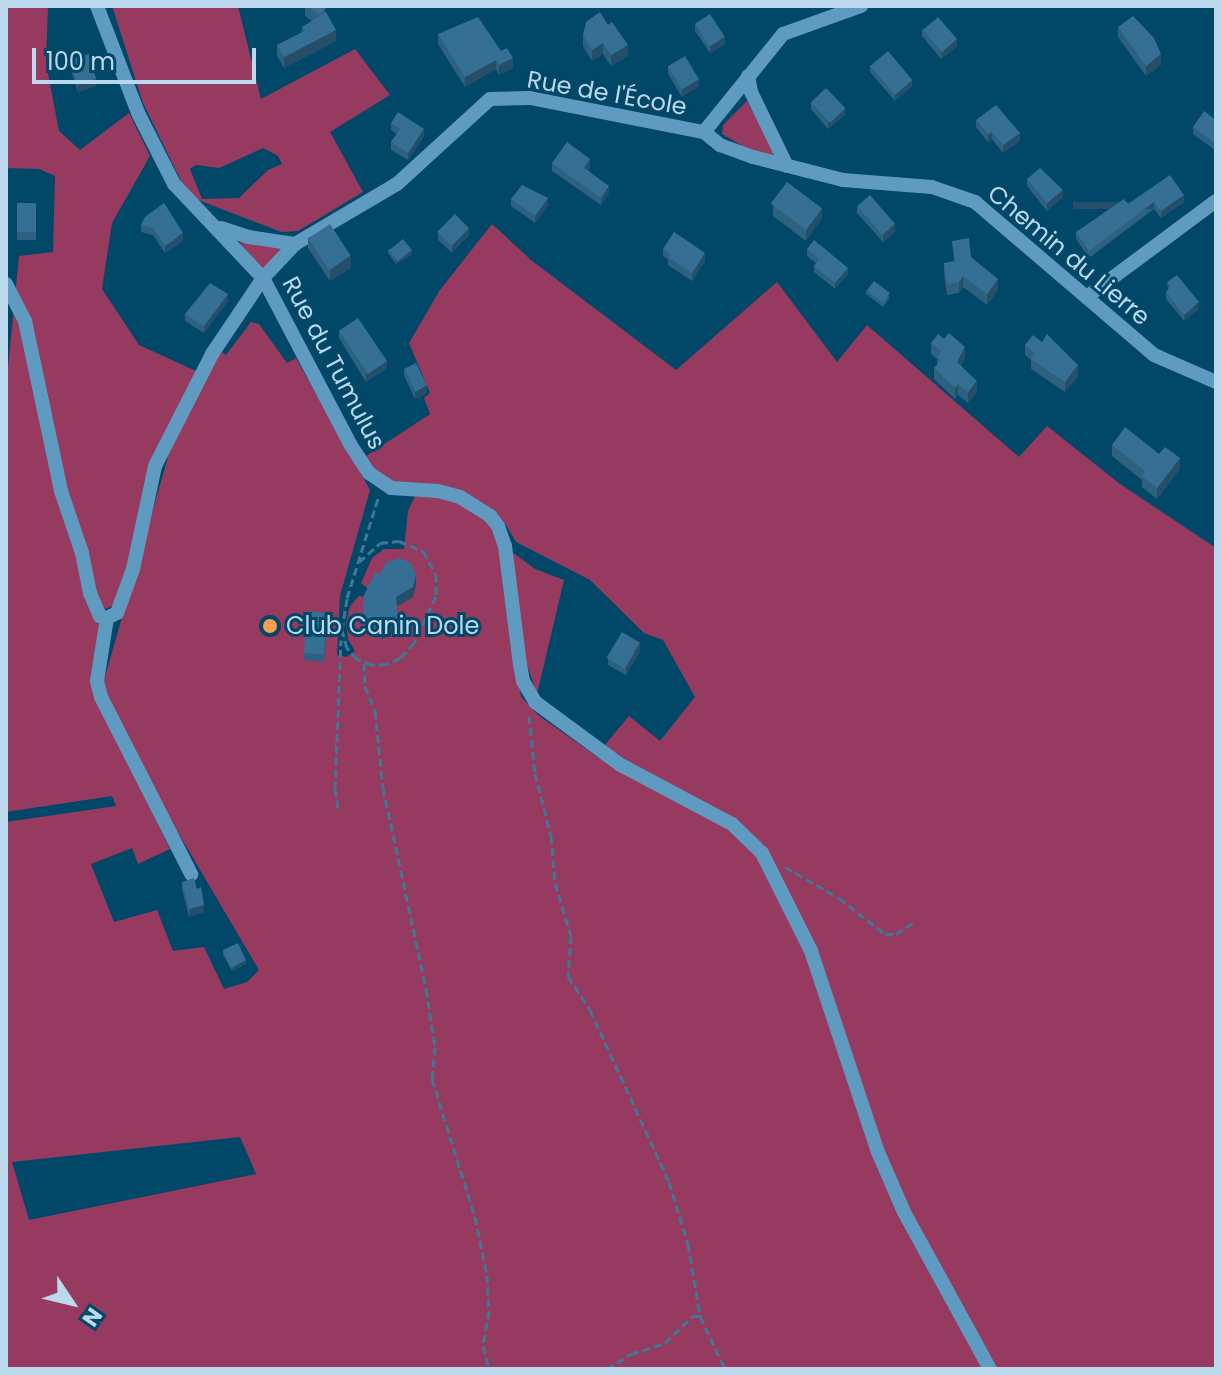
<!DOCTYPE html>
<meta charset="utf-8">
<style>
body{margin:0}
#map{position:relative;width:1222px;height:1375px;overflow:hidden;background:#004768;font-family:Poppins,sans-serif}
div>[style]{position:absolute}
.green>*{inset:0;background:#973a5f}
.path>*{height:3px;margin-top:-1.5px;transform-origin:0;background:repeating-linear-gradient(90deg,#3f7794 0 8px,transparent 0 12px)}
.minor>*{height:14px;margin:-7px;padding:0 7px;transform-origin:7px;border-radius:7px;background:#5f9ac0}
.wall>*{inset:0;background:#2e607f;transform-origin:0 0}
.shaded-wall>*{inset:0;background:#254e68;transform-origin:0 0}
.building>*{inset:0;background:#357094;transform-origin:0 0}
.dots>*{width:22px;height:22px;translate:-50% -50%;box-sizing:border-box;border:4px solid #004768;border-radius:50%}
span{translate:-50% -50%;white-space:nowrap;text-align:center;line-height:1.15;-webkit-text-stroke:6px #004768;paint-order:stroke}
.street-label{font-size:24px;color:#bbd8ec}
.poi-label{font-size:24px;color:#bbd8ec}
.left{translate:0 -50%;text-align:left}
.frame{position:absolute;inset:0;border:8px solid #bbd8ec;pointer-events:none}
.north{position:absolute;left:32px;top:1263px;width:80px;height:80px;-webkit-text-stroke:6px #004768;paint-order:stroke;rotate:125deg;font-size:22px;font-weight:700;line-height:32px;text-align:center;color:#bbd8ec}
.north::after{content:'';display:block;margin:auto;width:28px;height:36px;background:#bbd8ec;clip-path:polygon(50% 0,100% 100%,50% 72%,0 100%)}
.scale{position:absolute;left:32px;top:48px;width:224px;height:36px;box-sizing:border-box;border:4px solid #bbd8ec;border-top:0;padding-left:10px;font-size:24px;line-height:28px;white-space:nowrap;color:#bbd8ec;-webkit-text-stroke:6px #004768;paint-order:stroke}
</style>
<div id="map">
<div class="green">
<i style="clip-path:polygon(evenodd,6px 6px,48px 6px,46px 63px,59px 131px,80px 150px,129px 113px,150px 156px,112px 223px,102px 289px,139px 345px,198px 372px,148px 473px,133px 545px,116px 604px,93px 615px,100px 626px,93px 677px,99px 703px,170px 849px,138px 864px,132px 848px,91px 864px,114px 922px,157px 910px,173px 951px,204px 947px,224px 989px,247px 982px,259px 970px,173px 824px,106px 694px,104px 680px,170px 450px,199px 386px,220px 351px,226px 355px,251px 322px,259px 324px,287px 363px,296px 358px,370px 490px,340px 596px,337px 655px,346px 657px,355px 651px,348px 639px,346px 623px,350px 606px,359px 596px,369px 597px,371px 591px,361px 583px,372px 558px,384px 549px,404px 549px,408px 511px,415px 496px,450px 498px,485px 519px,499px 538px,521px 697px,538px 715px,596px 756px,659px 791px,664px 784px,604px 746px,629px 716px,660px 741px,695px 697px,663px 640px,644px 633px,590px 580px,516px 542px,503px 520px,466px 493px,453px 489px,408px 487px,388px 481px,363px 458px,430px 414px,424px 398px,430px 393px,409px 343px,440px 290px,492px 224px,531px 260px,676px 370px,777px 282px,837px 362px,867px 325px,1019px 457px,1047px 426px,1120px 484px,1216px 548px,1216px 1369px,6px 1369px,6px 822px,116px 806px,112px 796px,6px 812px,6px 388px,19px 256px,53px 252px,55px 176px,39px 169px,6px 168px,6px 6px,240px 1137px,256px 1174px,29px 1220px,12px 1162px,240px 1137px)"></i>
<i style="clip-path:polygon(evenodd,112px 6px,238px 6px,261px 99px,355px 49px,390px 95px,330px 132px,363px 192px,298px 231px,281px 232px,193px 198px,182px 183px,143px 103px,112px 6px,263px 148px,278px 156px,282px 164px,268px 170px,239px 198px,202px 199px,190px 169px,196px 165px,219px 168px,263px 148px)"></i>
<i style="clip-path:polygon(747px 101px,775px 153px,771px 156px,751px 151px,722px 134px,723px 125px)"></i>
<i style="clip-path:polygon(238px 240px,282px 247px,263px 271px)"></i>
<i style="clip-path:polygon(512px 552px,535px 569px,564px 580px,537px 694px,522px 650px)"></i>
</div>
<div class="path">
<i style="left:359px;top:562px;width:28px;rotate:-42deg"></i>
<i style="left:380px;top:543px;width:19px;rotate:-6deg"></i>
<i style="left:399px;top:541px;width:26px;rotate:23deg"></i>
<i style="left:423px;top:551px;width:26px;rotate:61deg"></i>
<i style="left:436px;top:574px;width:22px;rotate:90deg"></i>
<i style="left:436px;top:596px;width:52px;rotate:115.1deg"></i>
<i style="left:414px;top:643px;width:21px;rotate:133deg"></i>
<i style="left:400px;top:658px;width:14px;rotate:155deg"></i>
<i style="left:387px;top:664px;width:15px;rotate:176deg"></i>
<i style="left:372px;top:665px;width:16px;rotate:-158deg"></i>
<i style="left:357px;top:659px;width:15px;rotate:-132deg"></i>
<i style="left:347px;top:648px;width:19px;rotate:-106deg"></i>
<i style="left:342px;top:630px;width:32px;rotate:-81deg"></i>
<i style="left:347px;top:598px;width:108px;rotate:-72.7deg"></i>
<i style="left:364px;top:663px;width:23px;rotate:88deg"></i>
<i style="left:365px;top:686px;width:27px;rotate:68deg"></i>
<i style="left:375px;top:711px;width:77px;rotate:84.1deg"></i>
<i style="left:383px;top:788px;width:206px;rotate:77.9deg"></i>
<i style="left:426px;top:989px;width:59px;rotate:81.2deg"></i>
<i style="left:435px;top:1047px;width:32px;rotate:95deg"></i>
<i style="left:432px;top:1079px;width:145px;rotate:72.7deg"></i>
<i style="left:475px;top:1217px;width:59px;rotate:78.3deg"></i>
<i style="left:487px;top:1275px;width:36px;rotate:87deg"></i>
<i style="left:489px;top:1311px;width:36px;rotate:100deg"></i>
<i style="left:483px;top:1346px;width:24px;rotate:75deg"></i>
<i style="left:529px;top:716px;width:57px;rotate:84deg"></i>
<i style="left:535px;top:773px;width:65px;rotate:75.7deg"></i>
<i style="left:551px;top:836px;width:47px;rotate:85.1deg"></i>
<i style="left:555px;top:883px;width:55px;rotate:73.2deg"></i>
<i style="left:571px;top:936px;width:40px;rotate:94.3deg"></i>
<i style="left:568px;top:976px;width:40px;rotate:57.1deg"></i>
<i style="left:590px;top:1010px;width:189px;rotate:65.3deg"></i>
<i style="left:669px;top:1182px;width:65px;rotate:73deg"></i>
<i style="left:688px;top:1244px;width:73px;rotate:80.5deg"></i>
<i style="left:700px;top:1316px;width:59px;rotate:64.7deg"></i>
<i style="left:338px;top:808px;width:19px;rotate:-99deg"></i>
<i style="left:335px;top:789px;width:149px;rotate:-87.7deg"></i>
<i style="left:785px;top:867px;width:62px;rotate:29.9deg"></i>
<i style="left:839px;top:898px;width:58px;rotate:38deg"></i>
<i style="left:885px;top:934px;width:11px"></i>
<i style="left:896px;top:934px;width:20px;rotate:-33deg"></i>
<i style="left:607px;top:1369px;width:28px;rotate:-32deg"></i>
<i style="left:631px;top:1354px;width:36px;rotate:-18deg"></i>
<i style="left:665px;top:1343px;width:39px;rotate:-44deg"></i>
<i style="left:693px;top:1316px;width:7px"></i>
</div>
<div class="minor">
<i style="left:97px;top:6px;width:115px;rotate:69deg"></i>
<i style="left:138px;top:113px;width:80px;rotate:63.1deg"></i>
<i style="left:174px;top:184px;width:129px;rotate:46.6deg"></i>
<i style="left:263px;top:278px;width:187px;rotate:62.3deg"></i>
<i style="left:350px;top:444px;width:35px;rotate:57deg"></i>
<i style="left:369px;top:473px;width:27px;rotate:34deg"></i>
<i style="left:391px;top:488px;width:47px;rotate:3.7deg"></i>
<i style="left:438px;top:491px;width:23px;rotate:15deg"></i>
<i style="left:460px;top:497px;width:36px;rotate:32deg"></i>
<i style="left:490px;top:516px;width:13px;rotate:51deg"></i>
<i style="left:498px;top:526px;width:21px;rotate:71deg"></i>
<i style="left:505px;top:546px;width:119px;rotate:82.8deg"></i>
<i style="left:520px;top:664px;width:17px;rotate:80deg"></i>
<i style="left:523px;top:681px;width:24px;rotate:60deg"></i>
<i style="left:535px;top:702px;width:104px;rotate:36.4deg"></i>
<i style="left:619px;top:764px;width:128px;rotate:28deg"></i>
<i style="left:732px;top:824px;width:42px;rotate:44deg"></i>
<i style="left:762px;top:853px;width:110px;rotate:63.4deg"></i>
<i style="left:811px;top:951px;width:212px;rotate:71.6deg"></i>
<i style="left:878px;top:1152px;width:65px;rotate:66.6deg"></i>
<i style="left:904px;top:1212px;width:179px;rotate:61.3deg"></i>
<i style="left:748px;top:76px;width:16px;rotate:79deg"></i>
<i style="left:751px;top:92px;width:82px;rotate:64.1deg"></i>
<i style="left:704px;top:132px;width:21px;rotate:39deg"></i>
<i style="left:720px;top:145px;width:35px;rotate:20deg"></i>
<i style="left:753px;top:157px;width:93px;rotate:14.3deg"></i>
<i style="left:843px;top:180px;width:89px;rotate:4.5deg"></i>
<i style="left:932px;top:187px;width:46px;rotate:19.2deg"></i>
<i style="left:975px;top:202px;width:235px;rotate:40.5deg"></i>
<i style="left:1154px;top:355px;width:68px;rotate:23.5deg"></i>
<i style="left:221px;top:228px;width:29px;rotate:18deg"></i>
<i style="left:249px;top:237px;width:47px;rotate:8.7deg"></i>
<i style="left:6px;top:284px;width:42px;rotate:62.8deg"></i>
<i style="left:25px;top:321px;width:174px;rotate:78deg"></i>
<i style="left:61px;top:491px;width:65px;rotate:71.3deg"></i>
<i style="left:82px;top:553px;width:41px;rotate:78.7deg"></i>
<i style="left:90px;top:593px;width:25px;rotate:67deg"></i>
<i style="left:100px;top:616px;width:7px;rotate:16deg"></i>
<i style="left:107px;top:618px;width:11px;rotate:-27deg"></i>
<i style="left:117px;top:613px;width:47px;rotate:-70deg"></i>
<i style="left:133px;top:569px;width:105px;rotate:-77.9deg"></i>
<i style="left:155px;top:466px;width:126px;rotate:-63deg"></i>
<i style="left:212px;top:354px;width:92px;rotate:-56.1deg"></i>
<i style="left:263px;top:278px;width:47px;rotate:-46.7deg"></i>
<i style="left:295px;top:244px;width:118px;rotate:-30.5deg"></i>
<i style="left:397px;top:184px;width:126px;rotate:-42.4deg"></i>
<i style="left:490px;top:99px;width:40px;rotate:-1.4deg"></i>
<i style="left:530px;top:98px;width:177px;rotate:11.1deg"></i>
<i style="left:704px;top:132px;width:126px;rotate:-51.1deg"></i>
<i style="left:783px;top:34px;width:83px;rotate:-19.7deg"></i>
<i style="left:1088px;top:296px;width:159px;rotate:-36.6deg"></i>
<i style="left:107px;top:618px;width:64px;rotate:99deg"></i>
<i style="left:97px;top:681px;width:16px;rotate:76deg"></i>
<i style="left:101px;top:697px;width:199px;rotate:63deg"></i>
</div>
<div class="wall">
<i style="clip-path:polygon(305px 6px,323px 6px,336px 41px,284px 68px,277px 56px,277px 45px,302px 32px,302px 27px,312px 21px,305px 16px)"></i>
<i style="clip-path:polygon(695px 24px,725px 44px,710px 53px,695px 31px)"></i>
<i style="clip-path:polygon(608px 25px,628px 56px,611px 66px,603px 54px,592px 61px,583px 46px,583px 35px)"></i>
<i style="clip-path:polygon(1118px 27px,1161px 65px,1146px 76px,1118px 37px)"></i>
<i style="clip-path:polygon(922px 29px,957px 46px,941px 59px,922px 36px)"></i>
<i style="clip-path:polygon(438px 34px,513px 68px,499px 75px,496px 69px,465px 87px,438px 44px)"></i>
<i style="clip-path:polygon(70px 60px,96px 86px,78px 92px,70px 68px)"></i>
<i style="clip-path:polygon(870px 65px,912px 86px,895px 101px,870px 72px)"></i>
<i style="clip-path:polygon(668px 66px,699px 86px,682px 97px,668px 74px)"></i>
<i style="clip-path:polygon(811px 102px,845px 115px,828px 129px,811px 109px)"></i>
<i style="clip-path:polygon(976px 120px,1020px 141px,1003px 153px,992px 139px,988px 142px,976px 127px)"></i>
<i style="clip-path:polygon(1216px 120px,1216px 151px,1193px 134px,1193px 127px)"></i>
<i style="clip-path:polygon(391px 123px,424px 136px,408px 160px,391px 150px,391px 142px,397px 134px,391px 130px)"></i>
<i style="clip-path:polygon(552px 163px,590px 166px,588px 170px,609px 193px,601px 205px,552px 171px)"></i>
<i style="clip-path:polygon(1027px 179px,1063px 197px,1047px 211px,1027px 186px)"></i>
<i style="clip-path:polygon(511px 199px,548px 205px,535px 223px,511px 206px)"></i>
<i style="clip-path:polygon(1184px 202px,1161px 218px,1154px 209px,1089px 258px,1076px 239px,1076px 232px,1128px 204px)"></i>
<i style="left:17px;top:203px;width:19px;height:37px"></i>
<i style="clip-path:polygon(773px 205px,822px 218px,806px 241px,773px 216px)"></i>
<i style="clip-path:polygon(857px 206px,895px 232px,883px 242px,857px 213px)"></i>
<i style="clip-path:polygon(145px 217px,183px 241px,165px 253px,153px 235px,141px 232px,141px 225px)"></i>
<i style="clip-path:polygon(438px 232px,469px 235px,452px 253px,438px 240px)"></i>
<i style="clip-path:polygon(308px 237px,351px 268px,330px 281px,308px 248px)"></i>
<i style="clip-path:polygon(952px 241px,971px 257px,998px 290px,987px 305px,963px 287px,959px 293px,947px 295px,944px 274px,944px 263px,954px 262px)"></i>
<i style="clip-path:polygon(388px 249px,412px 254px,396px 264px,388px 253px)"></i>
<i style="clip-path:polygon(663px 249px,705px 261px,692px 281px,668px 265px,668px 260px,663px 256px)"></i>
<i style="clip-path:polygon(807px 249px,848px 274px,835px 289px,814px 272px,814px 266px,816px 263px,807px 256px)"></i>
<i style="clip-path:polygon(1167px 282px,1199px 309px,1184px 321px,1166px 299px,1166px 292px,1168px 290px)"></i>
<i style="clip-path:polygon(866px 290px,890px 297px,883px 307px,866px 294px)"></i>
<i style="clip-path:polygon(228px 301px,204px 333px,185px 321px,185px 314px)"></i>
<i style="clip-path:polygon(339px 331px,387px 368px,366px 382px,339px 338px)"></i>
<i style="clip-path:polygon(931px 343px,965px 358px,961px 365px,977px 392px,968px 403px,958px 395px,955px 399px,934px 379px,934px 368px,937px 365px,937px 359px,931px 354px)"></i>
<i style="clip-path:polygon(1025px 345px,1078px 376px,1065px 392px,1031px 369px,1031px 360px,1025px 355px)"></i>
<i style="clip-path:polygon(404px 369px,427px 393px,415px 399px,404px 376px)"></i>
<i style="clip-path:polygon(1112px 445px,1159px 454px,1180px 469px,1157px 499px,1142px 487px,1142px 480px,1112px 456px)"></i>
<i style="clip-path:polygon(416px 585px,413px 597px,397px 606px,398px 627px,394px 633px,382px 639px,369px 634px,363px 622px,363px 611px)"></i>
<i style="clip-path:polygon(328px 621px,324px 662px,304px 660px,304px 653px)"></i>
<i style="clip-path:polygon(640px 651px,626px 675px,608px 665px,608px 658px)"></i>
<i style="clip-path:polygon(182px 882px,204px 912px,189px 917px,182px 889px)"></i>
<i style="clip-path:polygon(223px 951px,246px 964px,232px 971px,223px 955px)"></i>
</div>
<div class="shaded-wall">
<i style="clip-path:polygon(336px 30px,336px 41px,284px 68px,284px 57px)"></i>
<i style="clip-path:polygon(725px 37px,725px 44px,710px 53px,710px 46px)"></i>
<i style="clip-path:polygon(957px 39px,957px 46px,941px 59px,941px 52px)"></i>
<i style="clip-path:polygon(603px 43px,603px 54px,592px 61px,592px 50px)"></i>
<i style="clip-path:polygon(628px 45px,628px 56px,611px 66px,611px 55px)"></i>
<i style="clip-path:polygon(1161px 54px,1161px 65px,1146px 76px,1146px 66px)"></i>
<i style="clip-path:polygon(513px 58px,513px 68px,499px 75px,499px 65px)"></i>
<i style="clip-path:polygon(496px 60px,496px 69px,465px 87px,465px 77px)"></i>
<i style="clip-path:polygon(96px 79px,96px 86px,78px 92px,78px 85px)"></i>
<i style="clip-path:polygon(699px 79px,699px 86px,682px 97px,682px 89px)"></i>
<i style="clip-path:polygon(912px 80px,912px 86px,895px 101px,895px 95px)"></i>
<i style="clip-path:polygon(845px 108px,845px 115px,828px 129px,828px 122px)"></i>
<i style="clip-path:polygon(424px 129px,424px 136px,408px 160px,408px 153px)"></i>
<i style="clip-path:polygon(992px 132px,992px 139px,988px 142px,988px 134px)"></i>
<i style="clip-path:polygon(1020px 133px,1020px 141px,1003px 153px,1003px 145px)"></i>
<i style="clip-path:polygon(590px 159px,590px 166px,584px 175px,584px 168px)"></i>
<i style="clip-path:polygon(609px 186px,609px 193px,601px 205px,601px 198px)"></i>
<i style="clip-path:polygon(1063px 190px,1063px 197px,1047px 211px,1047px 203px)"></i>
<i style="clip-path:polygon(1184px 195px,1184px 202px,1161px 218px,1161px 211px)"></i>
<i style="clip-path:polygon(548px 198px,548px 205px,535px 223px,535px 216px)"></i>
<i style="left:1154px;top:202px;width:7px;height:81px;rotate:90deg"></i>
<i style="clip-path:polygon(822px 208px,822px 218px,806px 241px,806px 230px)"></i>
<i style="clip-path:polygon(895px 224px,895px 232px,883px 242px,883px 235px)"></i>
<i style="clip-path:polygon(469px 228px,469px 235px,452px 253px,452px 245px)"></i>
<i style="clip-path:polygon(183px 233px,183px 241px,165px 253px,165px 246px)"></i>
<i style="clip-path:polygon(412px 250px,412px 254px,396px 264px,396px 260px)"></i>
<i style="clip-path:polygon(705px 253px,705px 261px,692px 281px,692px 273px)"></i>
<i style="clip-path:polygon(351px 256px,351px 268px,330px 281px,330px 270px)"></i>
<i style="clip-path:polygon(848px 268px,848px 274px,835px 289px,835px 283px)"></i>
<i style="clip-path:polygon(963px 276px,963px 287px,959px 293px,959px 282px)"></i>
<i style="clip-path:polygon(998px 279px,998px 290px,987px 305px,987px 294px)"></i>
<i style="clip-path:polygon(228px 294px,228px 301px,204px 333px,204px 326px)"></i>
<i style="clip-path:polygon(1199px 302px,1199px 309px,1184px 321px,1184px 315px)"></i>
<i style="clip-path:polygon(965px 347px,965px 358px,957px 373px,957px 362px)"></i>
<i style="clip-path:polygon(387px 361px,387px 368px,366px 382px,366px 374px)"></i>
<i style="clip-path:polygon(1078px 365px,1078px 376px,1065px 392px,1065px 382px)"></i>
<i style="clip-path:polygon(977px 381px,977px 392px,968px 403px,968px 392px)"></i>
<i style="clip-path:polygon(958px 384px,958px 395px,955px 399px,955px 388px)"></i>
<i style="clip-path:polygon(427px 386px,427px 393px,415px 399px,415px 392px)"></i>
<i style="clip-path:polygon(1180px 458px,1180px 469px,1157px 499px,1157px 488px)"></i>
<i style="clip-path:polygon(416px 574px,416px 585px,413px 597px,396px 607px,396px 597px)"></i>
<i style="clip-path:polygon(398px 617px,398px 627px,394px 633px,382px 639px,382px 628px)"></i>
<i style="clip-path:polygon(640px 643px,640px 651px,626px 675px,626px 668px)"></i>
<i style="clip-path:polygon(204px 905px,204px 912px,189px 917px,189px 909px)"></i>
<i style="clip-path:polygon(246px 960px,246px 964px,232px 971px,232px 968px)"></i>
</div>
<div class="building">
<i style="clip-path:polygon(307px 6px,323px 6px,326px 8px,319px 15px)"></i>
<i style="clip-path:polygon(326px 12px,336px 30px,284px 57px,277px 45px,305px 31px,302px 27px)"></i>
<i style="clip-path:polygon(600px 12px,608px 25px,612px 22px,628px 45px,611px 55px,603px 43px,592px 50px,583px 35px,586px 22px)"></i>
<i style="left:710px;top:14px;width:27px;height:18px;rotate:57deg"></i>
<i style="clip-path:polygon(1133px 16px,1154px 38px,1161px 54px,1146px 66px,1118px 27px)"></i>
<i style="clip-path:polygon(478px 17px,501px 51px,507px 48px,513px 58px,499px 65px,496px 60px,465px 77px,438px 34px)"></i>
<i style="left:938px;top:17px;width:29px;height:20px;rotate:49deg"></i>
<i style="left:888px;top:51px;width:38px;height:23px;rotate:50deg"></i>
<i style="left:89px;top:54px;width:26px;height:20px;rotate:74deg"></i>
<i style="left:685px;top:56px;width:27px;height:20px;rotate:59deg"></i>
<i style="left:826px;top:88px;width:28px;height:21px;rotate:46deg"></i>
<i style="clip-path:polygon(996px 105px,1020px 133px,1003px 145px,992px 132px,988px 134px,976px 120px)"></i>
<i style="clip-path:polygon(1204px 111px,1216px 120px,1216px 144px,1193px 127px)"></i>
<i style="clip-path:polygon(398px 112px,424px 129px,408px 153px,391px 142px,400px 129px,391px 123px)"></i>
<i style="clip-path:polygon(567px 142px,590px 159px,584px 168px,609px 186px,601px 198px,552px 163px)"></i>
<i style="clip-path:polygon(1040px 168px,1063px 190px,1047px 203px,1027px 179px)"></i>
<i style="clip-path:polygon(1170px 175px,1184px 195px,1161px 211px,1154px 202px,1089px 251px,1076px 232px,1124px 199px,1128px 204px)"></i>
<i style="left:787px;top:182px;width:44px;height:27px;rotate:37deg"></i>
<i style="clip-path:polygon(522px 185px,548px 198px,535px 216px,511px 199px)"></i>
<i style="left:870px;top:195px;width:38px;height:17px;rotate:49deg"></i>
<i style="left:17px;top:203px;width:19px;height:29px"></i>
<i style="clip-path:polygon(164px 203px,183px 233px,165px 246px,153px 228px,141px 225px,145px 217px)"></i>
<i style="left:455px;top:214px;width:20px;height:25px;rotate:45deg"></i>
<i style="left:330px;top:224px;width:38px;height:26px;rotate:57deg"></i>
<i style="clip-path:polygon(674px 232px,705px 253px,692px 273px,668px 257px,671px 254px,663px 249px)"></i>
<i style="clip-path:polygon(969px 238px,971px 257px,998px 279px,987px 294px,963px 276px,959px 282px,947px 284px,944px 263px,955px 261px,952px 241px)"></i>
<i style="left:403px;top:239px;width:14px;height:18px;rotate:51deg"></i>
<i style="clip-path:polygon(814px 240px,848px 268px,835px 283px,814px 266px,824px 254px,819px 259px,807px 249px)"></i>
<i style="clip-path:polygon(1177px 275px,1199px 302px,1184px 315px,1166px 292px,1171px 287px,1167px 282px)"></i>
<i style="left:874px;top:281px;width:20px;height:12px;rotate:37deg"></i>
<i style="clip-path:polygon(210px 283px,228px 294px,204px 326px,185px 314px)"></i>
<i style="left:358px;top:318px;width:52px;height:23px;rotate:56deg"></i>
<i style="clip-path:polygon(949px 333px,965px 347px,957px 362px,977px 381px,968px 392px,958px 384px,955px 388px,934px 368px,941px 360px,937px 357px,941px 351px,931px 343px,938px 334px,944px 339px)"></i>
<i style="clip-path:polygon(1047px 334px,1078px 365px,1065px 382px,1031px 359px,1035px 353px,1025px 345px,1033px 335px,1042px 342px)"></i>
<i style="left:416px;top:363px;width:25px;height:13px;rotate:64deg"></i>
<i style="clip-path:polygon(1125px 427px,1159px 454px,1165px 447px,1180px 458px,1157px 488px,1142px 476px,1145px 471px,1112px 445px)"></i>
<i style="clip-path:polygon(399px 558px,411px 563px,416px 574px,413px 587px,396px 597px,398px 617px,394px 623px,382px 628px,369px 624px,363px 611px,364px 595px,375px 573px,380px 573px,387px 562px)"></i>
<i style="left:308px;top:611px;width:20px;height:42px;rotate:6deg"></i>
<i style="left:622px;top:632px;width:21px;height:30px;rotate:31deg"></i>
<i style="clip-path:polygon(194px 878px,197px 889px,201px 887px,204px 905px,189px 909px,182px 882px)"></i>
<i style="left:238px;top:943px;width:19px;height:17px;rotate:65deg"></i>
</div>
<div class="dots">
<i style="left:270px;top:626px;background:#fb9e51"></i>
</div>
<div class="street-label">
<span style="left:607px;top:93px;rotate:10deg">Rue de l'École</span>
<span style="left:1069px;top:255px;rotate:40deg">Chemin du Lierre</span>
<span style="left:334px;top:363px;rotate:62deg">Rue du Tumulus</span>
</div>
<div class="poi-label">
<span class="left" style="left:286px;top:626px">Club Canin Dole</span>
</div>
<div class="frame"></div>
<div class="north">N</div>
<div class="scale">100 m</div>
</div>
